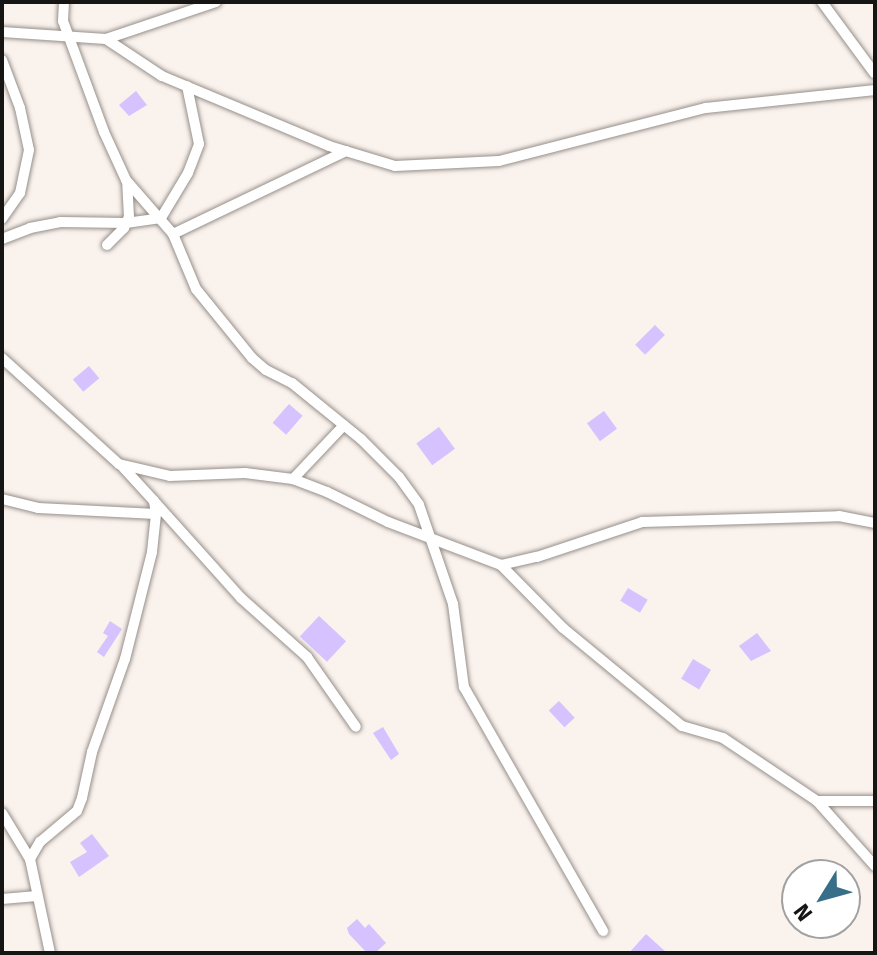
<!DOCTYPE html>
<style>
body{margin:0}
#map{position:relative;width:877px;height:955px;overflow:hidden;background:#faf2ed;font-family:"Fira Sans",sans-serif}
div>[style]{position:absolute}
.building>*{inset:0;background:#d5c2fe;transform-origin:0 0}
.roads{filter:drop-shadow(0 0 2px #968f8a) drop-shadow(0 0 2px #968f8a)}
.minor>*{height:10px;margin:-5px;padding:0 5px;transform-origin:5px;border-radius:5px;background:#fff}
span{translate:-50% -50%;white-space:nowrap;text-align:center;line-height:1.15;-webkit-text-stroke:7px #fff;paint-order:stroke}
.frame{position:absolute;inset:0;border:4px solid #171513;pointer-events:none}
.north{position:absolute;left:781px;top:859px;width:80px;height:80px;box-sizing:border-box;background:#fff;border:2px solid #a2a1a1;border-radius:50%;rotate:233deg;font-size:22px;font-weight:700;line-height:32px;text-align:center;color:#171513}
.north::after{content:'';display:block;margin:auto;width:28px;height:36px;background:#376f89;clip-path:polygon(50% 0,100% 100%,50% 72%,0 100%)}
</style>
<div id="map">
<div class="building">
<i style="clip-path:polygon(136px 91px,147px 105px,129px 116px,119px 105px)"></i>
<i style="left:655px;top:325px;width:14px;height:28px;rotate:45deg"></i>
<i style="left:89px;top:366px;width:16px;height:21px;rotate:50deg"></i>
<i style="left:289px;top:404px;width:18px;height:25px;rotate:41deg"></i>
<i style="left:604px;top:411px;width:22px;height:21px;rotate:54deg"></i>
<i style="left:439px;top:427px;width:27px;height:28px;rotate:54deg"></i>
<i style="left:628px;top:588px;width:23px;height:15px;rotate:31deg"></i>
<i style="left:319px;top:616px;width:37px;height:28px;rotate:43deg"></i>
<i style="clip-path:polygon(110px 621px,122px 629px,104px 657px,97px 652px,108px 636px,103px 633px)"></i>
<i style="clip-path:polygon(757px 633px,771px 651px,751px 661px,739px 646px)"></i>
<i style="left:693px;top:659px;width:21px;height:23px;rotate:31deg"></i>
<i style="left:559px;top:701px;width:23px;height:14px;rotate:47deg"></i>
<i style="clip-path:polygon(383px 727px,399px 754px,391px 760px,373px 733px)"></i>
<i style="clip-path:polygon(92px 834px,109px 856px,79px 877px,70px 862px,87px 852px,80px 843px)"></i>
<i style="clip-path:polygon(357px 919px,365px 928px,369px 924px,386px 943px,375px 953px,367px 953px,349px 934px,347px 928px)"></i>
<i style="clip-path:polygon(646px 934px,667px 953px,629px 953px)"></i>
</div>
<div class="roads">
<div class="minor">
<i style="left:64px;top:2px;width:19px;rotate:93deg"></i>
<i style="left:63px;top:21px;width:118px;rotate:69.7deg"></i>
<i style="left:104px;top:132px;width:53px;rotate:65.4deg"></i>
<i style="left:126px;top:180px;width:72px;rotate:49deg"></i>
<i style="left:173px;top:234px;width:60px;rotate:67.3deg"></i>
<i style="left:196px;top:289px;width:89px;rotate:50.9deg"></i>
<i style="left:252px;top:358px;width:18px;rotate:41deg"></i>
<i style="left:266px;top:370px;width:29px;rotate:27deg"></i>
<i style="left:292px;top:383px;width:89px;rotate:39.1deg"></i>
<i style="left:361px;top:439px;width:54px;rotate:45deg"></i>
<i style="left:399px;top:477px;width:34px;rotate:54deg"></i>
<i style="left:419px;top:505px;width:105px;rotate:71deg"></i>
<i style="left:453px;top:604px;width:84px;rotate:82.5deg"></i>
<i style="left:464px;top:687px;width:281px;rotate:60.3deg"></i>
<i style="left:822px;top:2px;width:89px;rotate:53.6deg"></i>
<i style="left:2px;top:32px;width:104px;rotate:3.9deg"></i>
<i style="left:106px;top:39px;width:116px;rotate:-18.6deg"></i>
<i style="left:106px;top:39px;width:67px;rotate:33.5deg"></i>
<i style="left:162px;top:76px;width:181px;rotate:22.7deg"></i>
<i style="left:329px;top:146px;width:69px;rotate:16.9deg"></i>
<i style="left:395px;top:166px;width:104px;rotate:-2.8deg"></i>
<i style="left:499px;top:161px;width:214px;rotate:-14.4deg"></i>
<i style="left:706px;top:108px;width:170px;rotate:-6.1deg"></i>
<i style="left:2px;top:60px;width:51px;rotate:69.4deg"></i>
<i style="left:20px;top:108px;width:43px;rotate:77.9deg"></i>
<i style="left:29px;top:150px;width:44px;rotate:101.8deg"></i>
<i style="left:20px;top:193px;width:32px;rotate:125deg"></i>
<i style="left:173px;top:234px;width:192px;rotate:-25.6deg"></i>
<i style="left:2px;top:239px;width:30px;rotate:-21deg"></i>
<i style="left:30px;top:228px;width:31px;rotate:-11deg"></i>
<i style="left:60px;top:222px;width:66px;rotate:0.9deg"></i>
<i style="left:126px;top:223px;width:35px;rotate:-8deg"></i>
<i style="left:161px;top:218px;width:52px;rotate:-59deg"></i>
<i style="left:188px;top:173px;width:31px;rotate:-69deg"></i>
<i style="left:199px;top:144px;width:59px;rotate:-101.7deg"></i>
<i style="left:107px;top:245px;width:24px;rotate:-45deg"></i>
<i style="left:124px;top:228px;width:12px;rotate:-66deg"></i>
<i style="left:129px;top:217px;width:34px;rotate:-93deg"></i>
<i style="left:2px;top:358px;width:158px;rotate:42.2deg"></i>
<i style="left:119px;top:464px;width:52px;rotate:13.2deg"></i>
<i style="left:170px;top:476px;width:75px;rotate:-2.3deg"></i>
<i style="left:245px;top:473px;width:48px;rotate:7.1deg"></i>
<i style="left:293px;top:479px;width:36px;rotate:21deg"></i>
<i style="left:327px;top:492px;width:68px;rotate:26.2deg"></i>
<i style="left:388px;top:522px;width:121px;rotate:20.8deg"></i>
<i style="left:501px;top:565px;width:37px;rotate:-13deg"></i>
<i style="left:537px;top:557px;width:111px;rotate:-18.4deg"></i>
<i style="left:642px;top:522px;width:197px;rotate:-1.7deg"></i>
<i style="left:839px;top:516px;width:37px;rotate:11deg"></i>
<i style="left:293px;top:479px;width:74px;rotate:-46.6deg"></i>
<i style="left:2px;top:499px;width:37px;rotate:14deg"></i>
<i style="left:38px;top:508px;width:118px;rotate:2.9deg"></i>
<i style="left:154px;top:501px;width:130px;rotate:48.1deg"></i>
<i style="left:241px;top:598px;width:89px;rotate:41.8deg"></i>
<i style="left:307px;top:657px;width:85px;rotate:55deg"></i>
<i style="left:501px;top:565px;width:88px;rotate:45.5deg"></i>
<i style="left:563px;top:628px;width:154px;rotate:39.5deg"></i>
<i style="left:682px;top:726px;width:43px;rotate:16.3deg"></i>
<i style="left:723px;top:738px;width:113px;rotate:33.8deg"></i>
<i style="left:817px;top:801px;width:87px;rotate:48.3deg"></i>
<i style="left:817px;top:801px;width:58px"></i>
<i style="left:2px;top:813px;width:54px;rotate:58.7deg"></i>
<i style="left:30px;top:859px;width:96px;rotate:78deg"></i>
<i style="left:30px;top:859px;width:20px;rotate:-60deg"></i>
<i style="left:40px;top:842px;width:48px;rotate:-40deg"></i>
<i style="left:77px;top:811px;width:14px;rotate:-69deg"></i>
<i style="left:82px;top:798px;width:47px;rotate:-77.7deg"></i>
<i style="left:92px;top:752px;width:99px;rotate:-70.5deg"></i>
<i style="left:125px;top:659px;width:110px;rotate:-75.8deg"></i>
<i style="left:152px;top:552px;width:38px;rotate:-84deg"></i>
<i style="left:156px;top:514px;width:13px;rotate:-99deg"></i>
<i style="left:154px;top:501px;width:49px;rotate:-132.5deg"></i>
<i style="left:2px;top:899px;width:35px;rotate:-5deg"></i>
</div>
</div>
<div class="frame"></div>
<div class="north">N</div>
</div>
